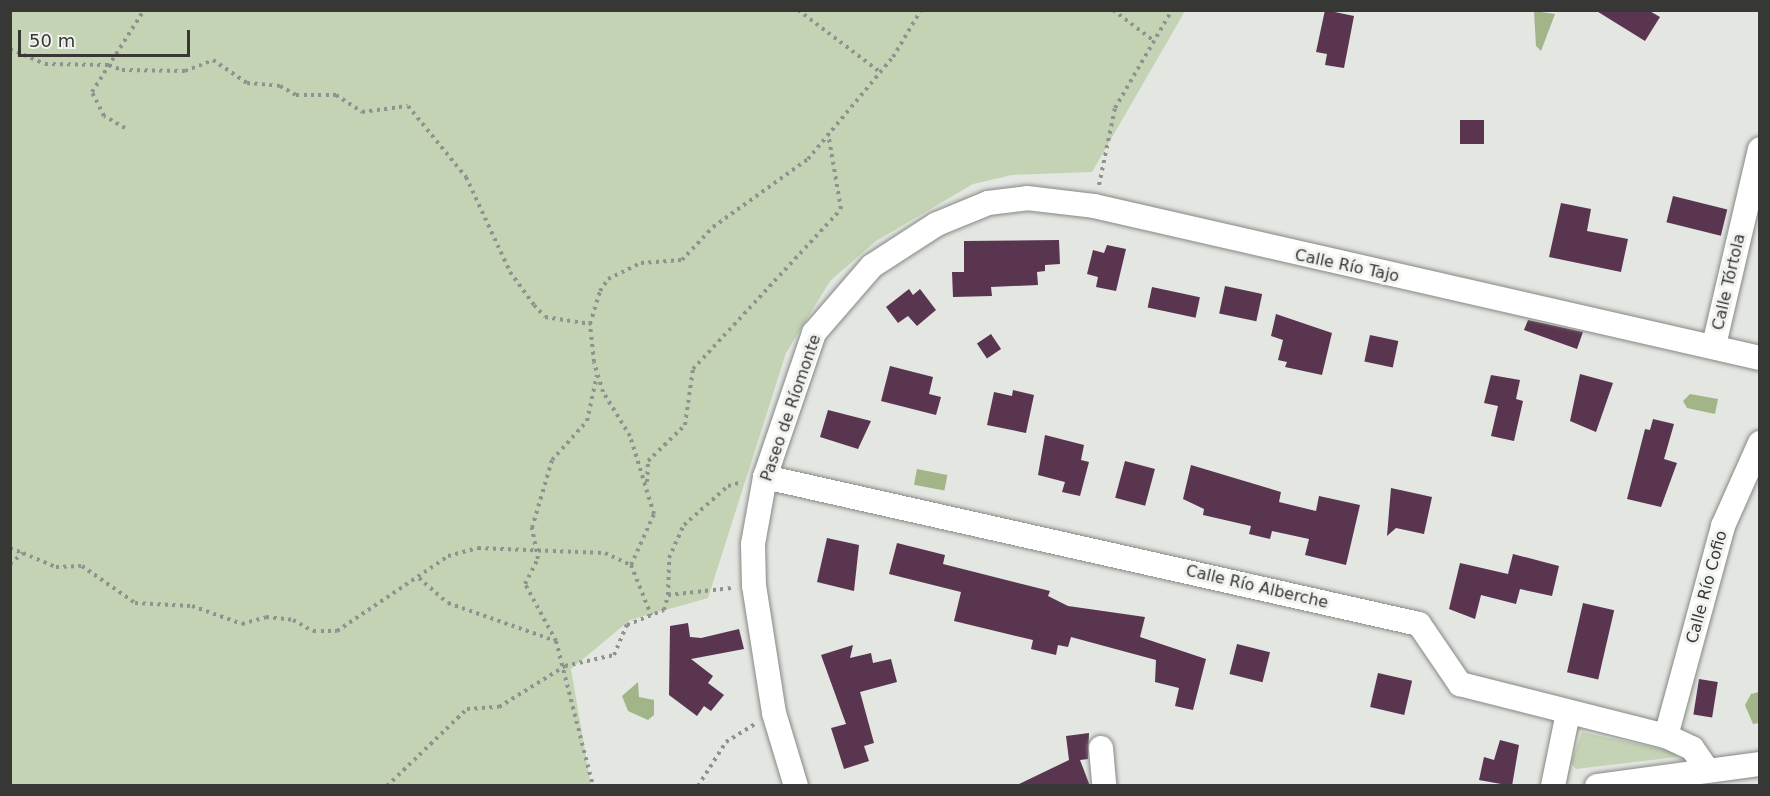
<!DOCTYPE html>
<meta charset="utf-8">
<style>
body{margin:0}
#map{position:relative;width:1770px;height:796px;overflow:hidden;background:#e3e6e1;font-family:"DejaVu Sans",sans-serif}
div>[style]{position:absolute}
.green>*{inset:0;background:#c4d3b4}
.water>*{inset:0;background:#a1b589;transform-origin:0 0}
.building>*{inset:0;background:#593550;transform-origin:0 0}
.path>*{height:4px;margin-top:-2px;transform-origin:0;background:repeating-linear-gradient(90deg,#90928f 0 3px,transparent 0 7.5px)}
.roads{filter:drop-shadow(0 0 2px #868884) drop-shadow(0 0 2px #868884)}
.minor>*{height:24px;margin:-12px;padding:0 12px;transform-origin:12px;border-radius:12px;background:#fff}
span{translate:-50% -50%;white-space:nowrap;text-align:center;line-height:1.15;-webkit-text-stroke:6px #f1f3ee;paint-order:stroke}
.street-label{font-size:16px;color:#373836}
.frame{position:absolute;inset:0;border:12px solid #373836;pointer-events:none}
.scale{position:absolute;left:18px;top:30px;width:172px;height:27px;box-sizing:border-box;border:3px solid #373836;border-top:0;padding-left:8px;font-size:18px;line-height:21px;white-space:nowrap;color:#373836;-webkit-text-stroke:4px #f1f3ee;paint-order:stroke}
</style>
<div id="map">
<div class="green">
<i style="clip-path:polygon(10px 11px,11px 10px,1185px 11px,1092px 172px,1012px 175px,973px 184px,876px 241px,830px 281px,786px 353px,708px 598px,630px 620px,571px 669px,591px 786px,11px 785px)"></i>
<i style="clip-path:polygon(1582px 732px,1674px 752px,1677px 757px,1576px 769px,1571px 763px)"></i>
</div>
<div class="water">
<i style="clip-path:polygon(1534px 11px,1555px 14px,1541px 51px,1536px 46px)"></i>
<i style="clip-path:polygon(1690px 394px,1718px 399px,1715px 414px,1687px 408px,1683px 401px)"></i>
<i style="left:917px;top:469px;width:31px;height:16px;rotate:11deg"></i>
<i style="clip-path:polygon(638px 682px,639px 697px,654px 700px,654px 715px,648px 720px,628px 711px,622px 696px)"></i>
<i style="clip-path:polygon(1759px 692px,1759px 723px,1753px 724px,1745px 705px,1751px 694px)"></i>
</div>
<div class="building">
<i style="clip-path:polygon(1325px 10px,1354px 16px,1344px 68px,1325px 65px,1327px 54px,1316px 52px)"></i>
<i style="clip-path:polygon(1595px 10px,1648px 10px,1660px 17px,1645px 41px)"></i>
<i style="left:1460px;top:120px;width:24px;height:24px"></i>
<i style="left:1673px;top:196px;width:56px;height:27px;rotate:14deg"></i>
<i style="clip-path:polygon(1561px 203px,1591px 209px,1587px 231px,1628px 239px,1621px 272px,1549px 257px)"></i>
<i style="clip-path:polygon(1059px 240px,1060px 264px,1045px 265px,1045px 271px,1037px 272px,1038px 285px,991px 287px,992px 296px,953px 297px,952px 272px,964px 272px,964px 241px)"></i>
<i style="clip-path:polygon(1107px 245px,1126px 249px,1116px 291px,1096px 287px,1098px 277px,1087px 274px,1093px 250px,1104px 253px)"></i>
<i style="left:1225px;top:286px;width:38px;height:28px;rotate:12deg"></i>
<i style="left:1152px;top:287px;width:49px;height:21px;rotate:12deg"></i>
<i style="clip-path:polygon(909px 289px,913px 295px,920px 289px,936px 310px,917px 326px,908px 316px,898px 323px,886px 307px)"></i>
<i style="clip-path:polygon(1276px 314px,1332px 333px,1322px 375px,1285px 367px,1287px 362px,1278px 360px,1283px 340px,1271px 336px)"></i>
<i style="clip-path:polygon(1528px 320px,1583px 332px,1577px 349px,1524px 330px)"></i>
<i style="left:991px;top:334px;width:18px;height:17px;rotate:56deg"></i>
<i style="left:1370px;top:335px;width:29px;height:27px;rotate:12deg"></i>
<i style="clip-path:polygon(890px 366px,933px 377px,929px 394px,941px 397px,936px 415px,881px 401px)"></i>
<i style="clip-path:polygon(1580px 374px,1613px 383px,1596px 432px,1570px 421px)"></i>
<i style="clip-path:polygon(1491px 375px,1520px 380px,1516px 399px,1523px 401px,1514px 441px,1491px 436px,1498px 406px,1484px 403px)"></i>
<i style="clip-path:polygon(1013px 390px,1034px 395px,1026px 433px,987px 425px,994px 392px,1012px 396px)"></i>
<i style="clip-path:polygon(828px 410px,871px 421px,858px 449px,820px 437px)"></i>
<i style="clip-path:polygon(1653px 419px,1674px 424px,1664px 459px,1677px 463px,1661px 507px,1627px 499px,1645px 429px,1650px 430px)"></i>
<i style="clip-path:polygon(1045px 435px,1084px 445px,1081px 460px,1089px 462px,1080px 496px,1062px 492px,1065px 482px,1038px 475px)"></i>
<i style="left:1125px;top:461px;width:31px;height:38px;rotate:15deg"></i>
<i style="clip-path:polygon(1191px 465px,1281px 492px,1279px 502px,1316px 511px,1319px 496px,1360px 505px,1346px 565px,1305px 555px,1309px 539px,1272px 531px,1270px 539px,1249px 534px,1251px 526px,1203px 515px,1204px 509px,1183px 499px)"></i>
<i style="clip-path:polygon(1391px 488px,1432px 497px,1424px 534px,1396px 528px,1387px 536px)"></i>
<i style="clip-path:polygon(827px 538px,859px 545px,854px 591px,817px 582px)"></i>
<i style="clip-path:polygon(897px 543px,945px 555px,943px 564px,1050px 591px,1048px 596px,1068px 606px,1145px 617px,1140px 637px,1206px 659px,1193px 710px,1175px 706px,1179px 688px,1155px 682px,1156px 660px,1071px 637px,1068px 647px,1058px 645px,1056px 655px,1031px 649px,1033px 640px,954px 621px,961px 592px,889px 574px)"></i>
<i style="clip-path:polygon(1513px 554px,1559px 566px,1552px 596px,1520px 589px,1516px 604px,1481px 595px,1475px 619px,1449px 609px,1460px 563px,1508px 574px)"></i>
<i style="left:1583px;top:603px;width:32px;height:71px;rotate:13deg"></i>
<i style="clip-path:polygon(688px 623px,690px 637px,701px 638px,739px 629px,744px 649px,691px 659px,713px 676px,708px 683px,724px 695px,711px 711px,704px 706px,697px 716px,669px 695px,670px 626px)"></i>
<i style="left:1237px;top:644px;width:34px;height:31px;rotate:14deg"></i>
<i style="clip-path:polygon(853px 645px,850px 658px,871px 653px,873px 663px,891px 659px,897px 682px,860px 692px,874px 743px,864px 746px,869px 761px,844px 769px,831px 728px,846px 724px,821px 655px)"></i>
<i style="left:1378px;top:673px;width:35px;height:35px;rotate:13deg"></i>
<i style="left:1699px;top:679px;width:19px;height:36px;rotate:9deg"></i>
<i style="clip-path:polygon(1089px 733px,1088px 759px,1080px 760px,1090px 786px,1015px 786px,1069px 760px,1066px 736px)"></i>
<i style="clip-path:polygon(1500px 740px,1519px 745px,1512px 786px,1479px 780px,1484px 757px,1494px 760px)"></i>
</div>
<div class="path">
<i style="left:798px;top:10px;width:103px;rotate:37.1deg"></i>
<i style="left:1113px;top:10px;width:51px;rotate:37.1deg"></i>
<i style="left:10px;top:49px;width:38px;rotate:23deg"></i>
<i style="left:45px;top:64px;width:64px;rotate:0.9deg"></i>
<i style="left:109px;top:65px;width:14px;rotate:21deg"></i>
<i style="left:122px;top:70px;width:63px;rotate:0.9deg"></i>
<i style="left:185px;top:71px;width:30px;rotate:-21deg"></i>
<i style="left:213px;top:60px;width:41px;rotate:34.1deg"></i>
<i style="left:247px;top:83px;width:33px;rotate:5deg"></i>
<i style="left:280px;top:86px;width:18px;rotate:29deg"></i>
<i style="left:296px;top:95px;width:40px"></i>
<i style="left:336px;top:95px;width:31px;rotate:33deg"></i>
<i style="left:362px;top:112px;width:46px;rotate:-7.4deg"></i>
<i style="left:408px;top:106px;width:92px;rotate:50.8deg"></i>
<i style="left:466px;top:177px;width:105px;rotate:65.1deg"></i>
<i style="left:510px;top:272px;width:41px;rotate:54deg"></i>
<i style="left:534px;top:305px;width:16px;rotate:47deg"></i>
<i style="left:545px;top:317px;width:46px;rotate:8.8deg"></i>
<i style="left:125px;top:128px;width:24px;rotate:-150deg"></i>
<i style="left:104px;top:116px;width:27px;rotate:-117deg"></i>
<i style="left:92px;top:92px;width:97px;rotate:-57.6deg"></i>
<i style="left:1099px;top:185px;width:79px;rotate:-78.3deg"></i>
<i style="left:1115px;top:108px;width:113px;rotate:-59.8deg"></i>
<i style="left:647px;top:482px;width:21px;rotate:-87deg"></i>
<i style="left:648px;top:461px;width:52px;rotate:-44.2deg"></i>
<i style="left:685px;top:425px;width:57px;rotate:-81.9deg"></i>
<i style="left:693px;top:369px;width:218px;rotate:-47.2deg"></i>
<i style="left:841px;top:209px;width:77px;rotate:-99.7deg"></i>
<i style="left:10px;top:548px;width:14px;rotate:21deg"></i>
<i style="left:10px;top:564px;width:17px;rotate:-40deg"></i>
<i style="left:23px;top:553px;width:36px;rotate:23deg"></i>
<i style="left:56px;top:567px;width:26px;rotate:-2deg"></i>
<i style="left:82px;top:566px;width:65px;rotate:34.9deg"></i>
<i style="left:135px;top:603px;width:57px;rotate:3deg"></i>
<i style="left:192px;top:606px;width:53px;rotate:19.8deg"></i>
<i style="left:242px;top:624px;width:25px;rotate:-16deg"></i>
<i style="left:266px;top:617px;width:27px;rotate:6deg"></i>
<i style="left:293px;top:620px;width:23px;rotate:29deg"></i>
<i style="left:313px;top:631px;width:24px"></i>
<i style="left:337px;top:631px;width:134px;rotate:-34deg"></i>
<i style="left:448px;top:556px;width:31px;rotate:-15deg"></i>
<i style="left:478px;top:548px;width:127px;rotate:2.3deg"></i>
<i style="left:605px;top:553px;width:29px;rotate:25deg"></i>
<i style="left:631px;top:565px;width:54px;rotate:68.2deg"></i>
<i style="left:631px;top:565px;width:56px;rotate:-65.7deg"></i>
<i style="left:654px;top:514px;width:82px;rotate:-107.1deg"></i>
<i style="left:630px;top:436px;width:52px;rotate:-121.5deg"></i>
<i style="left:603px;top:392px;width:31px;rotate:-107deg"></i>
<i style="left:594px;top:362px;width:38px;rotate:-96deg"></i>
<i style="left:590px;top:324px;width:34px;rotate:-73deg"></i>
<i style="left:600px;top:291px;width:14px;rotate:-56deg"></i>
<i style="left:608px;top:279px;width:37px;rotate:-26deg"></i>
<i style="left:641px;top:263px;width:41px;rotate:-4.2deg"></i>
<i style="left:682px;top:260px;width:45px;rotate:-46.8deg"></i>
<i style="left:713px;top:227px;width:117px;rotate:-35.6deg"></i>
<i style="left:808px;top:159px;width:133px;rotate:-50.2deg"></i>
<i style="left:893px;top:57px;width:55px;rotate:-59.2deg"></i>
<i style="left:419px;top:578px;width:38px;rotate:41deg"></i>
<i style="left:448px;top:603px;width:114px;rotate:19.4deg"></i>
<i style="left:556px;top:641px;width:150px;rotate:75.7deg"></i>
<i style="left:668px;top:595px;width:37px;rotate:-88deg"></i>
<i style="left:669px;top:558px;width:36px;rotate:-66deg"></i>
<i style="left:684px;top:525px;width:59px;rotate:-41.6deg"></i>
<i style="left:728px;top:486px;width:15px;rotate:-16deg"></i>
<i style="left:556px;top:641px;width:65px;rotate:-118.5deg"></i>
<i style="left:525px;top:584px;width:28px;rotate:-63deg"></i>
<i style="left:538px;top:559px;width:32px;rotate:-101deg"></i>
<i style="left:532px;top:528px;width:71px;rotate:-73.6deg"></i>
<i style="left:552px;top:460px;width:52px;rotate:-48.1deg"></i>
<i style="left:587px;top:421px;width:47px;rotate:-77.7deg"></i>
<i style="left:387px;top:786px;width:111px;rotate:-43.9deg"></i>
<i style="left:467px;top:709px;width:32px;rotate:-4deg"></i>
<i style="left:499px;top:707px;width:78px;rotate:-31.8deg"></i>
<i style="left:565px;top:666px;width:50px;rotate:-12.7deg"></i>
<i style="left:614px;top:655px;width:33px;rotate:-67deg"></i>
<i style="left:627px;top:625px;width:40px;rotate:-22deg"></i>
<i style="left:664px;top:610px;width:16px;rotate:-75deg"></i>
<i style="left:668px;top:595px;width:64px;rotate:-6.2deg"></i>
<i style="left:698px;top:786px;width:52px;rotate:-57.5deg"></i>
<i style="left:726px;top:742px;width:34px;rotate:-32deg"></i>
</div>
<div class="roads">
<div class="minor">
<i style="left:1714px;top:345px;width:201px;rotate:-76.8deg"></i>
<i style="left:765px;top:477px;width:670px;rotate:12.67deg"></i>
<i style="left:1419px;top:624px;width:73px;rotate:55.7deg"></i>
<i style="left:1460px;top:684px;width:212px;rotate:14.2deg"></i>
<i style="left:1666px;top:736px;width:29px;rotate:25deg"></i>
<i style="left:1692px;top:748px;width:24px;rotate:55deg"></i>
<i style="left:1666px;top:736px;width:218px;rotate:-74.8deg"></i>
<i style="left:1723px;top:526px;width:91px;rotate:-66deg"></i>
<i style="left:1101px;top:748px;width:38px;rotate:85deg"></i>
<i style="left:796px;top:786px;width:76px;rotate:-106.8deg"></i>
<i style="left:774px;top:713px;width:129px;rotate:-98.9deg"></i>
<i style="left:754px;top:586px;width:42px;rotate:-91.4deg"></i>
<i style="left:753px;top:544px;width:68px;rotate:-79.8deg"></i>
<i style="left:765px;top:477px;width:152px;rotate:-71.2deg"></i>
<i style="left:814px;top:333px;width:89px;rotate:-49.1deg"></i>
<i style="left:872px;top:266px;width:77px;rotate:-32.9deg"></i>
<i style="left:937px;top:224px;width:55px;rotate:-22.4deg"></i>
<i style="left:988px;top:203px;width:39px;rotate:-7deg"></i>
<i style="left:1027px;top:198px;width:67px;rotate:6.8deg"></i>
<i style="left:1094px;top:206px;width:683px;rotate:12.86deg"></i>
<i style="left:1553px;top:786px;width:75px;rotate:-78.4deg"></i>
<i style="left:1597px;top:786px;width:164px;rotate:-7.7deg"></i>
</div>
</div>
<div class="street-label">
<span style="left:1347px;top:266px;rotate:12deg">Calle Río Tajo</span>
<span style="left:1729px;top:282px;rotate:-77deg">Calle Tórtola</span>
<span style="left:791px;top:408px;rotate:-71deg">Paseo de Ríomonte</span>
<span style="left:1257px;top:587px;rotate:13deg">Calle Río Alberche</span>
<span style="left:1707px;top:587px;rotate:-75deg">Calle Río Cofio</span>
</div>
<div class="frame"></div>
<div class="scale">50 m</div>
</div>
